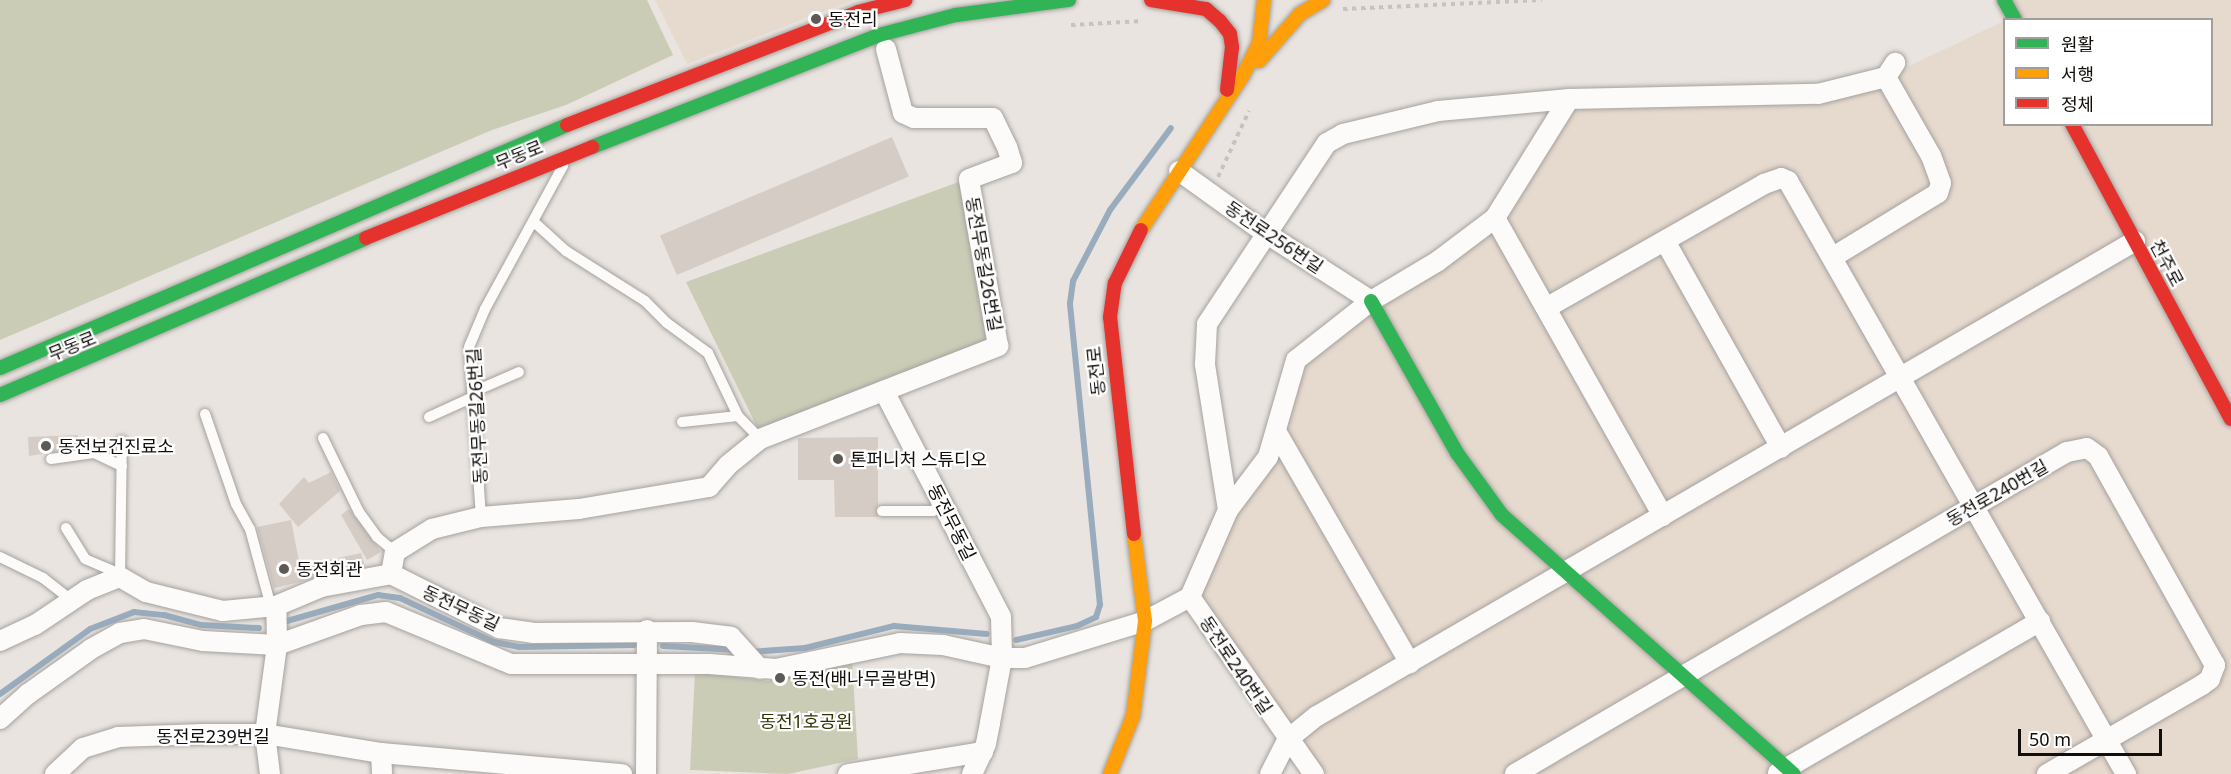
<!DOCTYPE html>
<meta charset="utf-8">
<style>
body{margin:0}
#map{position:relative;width:2231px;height:774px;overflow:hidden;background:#e9e4df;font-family:"Noto Sans","Noto Sans KR",sans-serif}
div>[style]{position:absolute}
.industrial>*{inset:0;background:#e6d9ce}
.green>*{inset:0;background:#cbccb6}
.stream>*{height:6px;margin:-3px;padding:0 3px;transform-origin:3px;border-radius:3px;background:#98acbe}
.building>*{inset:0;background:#d5ccc5;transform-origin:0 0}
.path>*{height:4px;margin-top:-2px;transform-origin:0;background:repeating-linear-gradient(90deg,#c5c3c2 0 4.5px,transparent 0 9px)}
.roads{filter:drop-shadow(0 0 2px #a5a19e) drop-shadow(0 0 2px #a5a19e)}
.lane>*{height:10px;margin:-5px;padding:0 5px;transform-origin:5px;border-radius:5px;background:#fcfbfa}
.street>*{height:20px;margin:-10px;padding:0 10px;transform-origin:10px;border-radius:10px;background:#fcfbfa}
.fast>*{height:14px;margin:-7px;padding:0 7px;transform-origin:7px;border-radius:7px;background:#30b455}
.slow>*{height:14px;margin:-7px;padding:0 7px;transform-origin:7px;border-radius:7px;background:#ff9f0a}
.jam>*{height:14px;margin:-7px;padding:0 7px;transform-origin:7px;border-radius:7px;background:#e5322d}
.dots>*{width:16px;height:16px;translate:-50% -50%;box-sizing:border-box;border:3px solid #fff;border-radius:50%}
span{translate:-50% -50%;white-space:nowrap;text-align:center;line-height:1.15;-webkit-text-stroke:4.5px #fff;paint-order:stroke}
.poi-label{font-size:18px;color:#110e0b}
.left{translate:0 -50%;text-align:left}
.street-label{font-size:18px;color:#110e0b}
.park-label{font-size:18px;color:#2f3505}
.legend{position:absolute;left:2003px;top:18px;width:210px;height:108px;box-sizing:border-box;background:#fff;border:2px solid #a09f9d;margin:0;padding:8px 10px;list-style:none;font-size:18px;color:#110e0b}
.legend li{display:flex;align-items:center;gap:12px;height:30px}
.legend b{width:30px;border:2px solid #a09f9d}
.scale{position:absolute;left:2018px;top:729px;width:144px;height:27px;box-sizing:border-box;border:3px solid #110e0b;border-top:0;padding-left:8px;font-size:18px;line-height:21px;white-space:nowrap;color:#110e0b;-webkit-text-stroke:4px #fff;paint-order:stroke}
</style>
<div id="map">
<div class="industrial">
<i style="clip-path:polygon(655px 0,853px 0,687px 64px)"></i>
<i style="clip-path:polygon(2004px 0,2231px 0,2231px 774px,1314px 774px,1190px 597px,1254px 481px,1293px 370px,1475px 236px,1569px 99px,1784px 97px,1886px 77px,2004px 21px,2004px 124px,2212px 124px,2212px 20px,2007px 19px)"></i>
</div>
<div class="green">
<i style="clip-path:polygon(0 0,647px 0,673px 55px,566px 105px,492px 130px,0 340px)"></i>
<i style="clip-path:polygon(964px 180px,993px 344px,761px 435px,686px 282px)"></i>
<i style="clip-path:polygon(852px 659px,858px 759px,788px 774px,690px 770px,695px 672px,768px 681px)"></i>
</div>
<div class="stream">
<i style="left:287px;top:621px;width:95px;rotate:-15.9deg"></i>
<i style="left:378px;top:595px;width:22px;rotate:8deg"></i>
<i style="left:400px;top:598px;width:104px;rotate:25.1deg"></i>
<i style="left:494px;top:642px;width:26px;rotate:11deg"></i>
<i style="left:520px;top:647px;width:114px;rotate:-1deg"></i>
<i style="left:1016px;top:640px;width:63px;rotate:-12.9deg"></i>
<i style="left:1077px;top:626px;width:21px;rotate:-25deg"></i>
<i style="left:1096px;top:617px;width:13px;rotate:-72deg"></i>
<i style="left:1100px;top:605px;width:303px;rotate:-95.7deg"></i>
<i style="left:1070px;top:303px;width:22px;rotate:-82deg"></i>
<i style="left:1073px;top:281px;width:80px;rotate:-62.5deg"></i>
<i style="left:1110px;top:210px;width:102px;rotate:-53.4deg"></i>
<i style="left:663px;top:646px;width:74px;rotate:3.1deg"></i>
<i style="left:750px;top:652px;width:55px;rotate:-4.2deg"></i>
<i style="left:805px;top:648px;width:92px;rotate:-13.9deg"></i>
<i style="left:894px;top:626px;width:93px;rotate:4.9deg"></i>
<i style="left:0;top:694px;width:111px;rotate:-35.8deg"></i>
<i style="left:90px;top:629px;width:47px;rotate:-21.1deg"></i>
<i style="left:134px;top:612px;width:30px;rotate:6deg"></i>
<i style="left:164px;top:615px;width:38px;rotate:15deg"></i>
<i style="left:201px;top:625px;width:58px;rotate:3deg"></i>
</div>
<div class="building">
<i style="left:892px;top:137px;width:43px;height:252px;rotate:67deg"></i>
<i style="clip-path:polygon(78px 435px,79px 448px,29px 456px,28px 437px)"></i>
<i style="clip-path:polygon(878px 437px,878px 517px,835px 517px,834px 480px,798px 480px,798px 438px)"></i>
<i style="clip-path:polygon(331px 472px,340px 491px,298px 527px,279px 504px,304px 477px,309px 483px)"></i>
<i style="clip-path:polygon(349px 509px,381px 552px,367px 560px,341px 515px)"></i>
<i style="clip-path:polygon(291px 520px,300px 566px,361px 553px,365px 567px,274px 588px,257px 527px)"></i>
</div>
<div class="path">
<i style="left:1343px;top:9px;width:199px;rotate:-2.6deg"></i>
<i style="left:1071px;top:25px;width:71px;rotate:-3.2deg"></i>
<i style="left:1218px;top:177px;width:73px;rotate:-64.8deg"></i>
</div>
<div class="roads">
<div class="lane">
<i style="left:534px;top:222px;width:43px;rotate:42.2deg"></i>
<i style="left:566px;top:251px;width:93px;rotate:32.3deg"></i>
<i style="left:645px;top:301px;width:31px;rotate:45deg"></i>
<i style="left:667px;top:323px;width:51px;rotate:36.2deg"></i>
<i style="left:708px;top:353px;width:70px;rotate:64.5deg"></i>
<i style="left:738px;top:416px;width:32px;rotate:46deg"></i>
<i style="left:473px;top:392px;width:50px;rotate:-23.5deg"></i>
<i style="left:205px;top:414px;width:95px;rotate:71deg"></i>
<i style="left:236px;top:504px;width:29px;rotate:61deg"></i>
<i style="left:250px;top:529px;width:81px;rotate:74.9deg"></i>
<i style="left:429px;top:417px;width:48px;rotate:-24.4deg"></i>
<i style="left:682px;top:422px;width:56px;rotate:-6.1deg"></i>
<i style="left:323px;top:438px;width:82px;rotate:64.1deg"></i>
<i style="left:359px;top:512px;width:31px;rotate:54deg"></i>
<i style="left:377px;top:537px;width:23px;rotate:40deg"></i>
<i style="left:51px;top:459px;width:43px;rotate:-7.9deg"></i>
<i style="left:94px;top:453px;width:31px;rotate:25deg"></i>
<i style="left:882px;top:511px;width:51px"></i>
<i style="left:933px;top:511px;width:12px;rotate:-42deg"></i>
<i style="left:481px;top:517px;width:170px;rotate:-94deg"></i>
<i style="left:469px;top:347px;width:41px;rotate:-67.2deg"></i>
<i style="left:485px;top:309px;width:163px;rotate:-61.4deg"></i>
<i style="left:66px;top:528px;width:36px;rotate:58deg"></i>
<i style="left:85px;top:559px;width:38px;rotate:23deg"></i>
<i style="left:0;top:557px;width:48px;rotate:26deg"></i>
<i style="left:43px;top:578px;width:34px;rotate:38deg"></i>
<i style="left:70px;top:599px;width:4px;rotate:135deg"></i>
<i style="left:120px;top:577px;width:136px;rotate:-89.2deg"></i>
</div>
<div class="street">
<i style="left:1179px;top:171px;width:105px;rotate:35.7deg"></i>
<i style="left:1264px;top:232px;width:127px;rotate:32.8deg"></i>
<i style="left:1495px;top:218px;width:342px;rotate:60.6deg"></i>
<i style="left:1665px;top:241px;width:237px;rotate:60.7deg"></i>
<i style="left:1833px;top:257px;width:123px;rotate:-31.4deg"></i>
<i style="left:1938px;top:193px;width:10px;rotate:-73deg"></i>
<i style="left:1941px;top:183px;width:29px;rotate:-110deg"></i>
<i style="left:1931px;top:156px;width:91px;rotate:-119.7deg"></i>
<i style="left:1546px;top:308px;width:251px;rotate:-29.6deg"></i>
<i style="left:1764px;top:184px;width:18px;rotate:-19deg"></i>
<i style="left:1781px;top:178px;width:8px;rotate:23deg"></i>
<i style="left:1788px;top:181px;width:683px;rotate:60.32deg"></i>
<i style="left:884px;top:391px;width:254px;rotate:62.6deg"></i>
<i style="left:1001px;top:617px;width:41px;rotate:88.6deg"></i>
<i style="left:1002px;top:658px;width:66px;rotate:100.5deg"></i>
<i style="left:990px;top:723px;width:21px;rotate:101deg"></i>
<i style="left:986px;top:744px;width:33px;rotate:115deg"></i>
<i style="left:1277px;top:433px;width:266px;rotate:60deg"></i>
<i style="left:1228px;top:510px;width:148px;rotate:-99deg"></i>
<i style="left:1205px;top:364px;width:40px;rotate:-87.1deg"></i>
<i style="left:1207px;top:324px;width:217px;rotate:-56.5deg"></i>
<i style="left:1327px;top:143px;width:18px;rotate:-29deg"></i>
<i style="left:1343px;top:134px;width:98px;rotate:-13.6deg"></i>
<i style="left:1438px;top:111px;width:132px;rotate:-5.2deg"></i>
<i style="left:1569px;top:99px;width:249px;rotate:-1.2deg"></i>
<i style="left:1818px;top:94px;width:70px;rotate:-14deg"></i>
<i style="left:1886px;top:77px;width:17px;rotate:-57deg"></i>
<i style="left:391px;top:574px;width:22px;rotate:-80deg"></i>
<i style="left:395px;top:552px;width:44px;rotate:-31.9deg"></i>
<i style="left:432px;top:529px;width:50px;rotate:-13.8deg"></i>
<i style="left:481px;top:517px;width:98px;rotate:-4.7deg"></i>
<i style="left:579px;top:509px;width:132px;rotate:-9.6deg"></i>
<i style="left:709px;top:487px;width:29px;rotate:-49deg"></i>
<i style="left:728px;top:465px;width:41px;rotate:-39.1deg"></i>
<i style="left:760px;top:439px;width:256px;rotate:-21.3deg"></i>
<i style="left:998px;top:346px;width:169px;rotate:-99.9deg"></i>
<i style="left:969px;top:179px;width:46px;rotate:-20.4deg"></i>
<i style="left:1012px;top:163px;width:17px;rotate:-107deg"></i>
<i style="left:1007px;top:147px;width:32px;rotate:-116deg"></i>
<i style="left:993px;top:118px;width:79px;rotate:180deg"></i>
<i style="left:914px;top:118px;width:12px;rotate:-156deg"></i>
<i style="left:903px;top:113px;width:66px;rotate:-104.9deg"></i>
<i style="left:1190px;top:597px;width:95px;rotate:-66.4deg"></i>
<i style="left:1228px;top:510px;width:66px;rotate:-53deg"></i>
<i style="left:1268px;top:457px;width:101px;rotate:-73.9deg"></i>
<i style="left:1296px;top:360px;width:95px;rotate:-38.2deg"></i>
<i style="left:1371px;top:301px;width:78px;rotate:-30.8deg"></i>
<i style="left:1438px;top:261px;width:71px;rotate:-37deg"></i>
<i style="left:1495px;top:218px;width:140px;rotate:-58.1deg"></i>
<i style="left:1190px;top:597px;width:216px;rotate:55deg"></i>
<i style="left:0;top:641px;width:38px;rotate:-25deg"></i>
<i style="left:35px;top:625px;width:63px;rotate:-33.9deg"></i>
<i style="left:87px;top:590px;width:35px;rotate:-22deg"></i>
<i style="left:120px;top:577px;width:30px;rotate:30deg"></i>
<i style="left:146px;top:592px;width:79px;rotate:13.9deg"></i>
<i style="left:223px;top:611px;width:53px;rotate:-5.4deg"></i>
<i style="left:276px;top:606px;width:49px;rotate:-22.9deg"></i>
<i style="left:321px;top:587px;width:71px;rotate:-10.5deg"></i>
<i style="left:391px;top:574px;width:121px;rotate:26.6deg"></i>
<i style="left:499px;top:628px;width:34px;rotate:8deg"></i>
<i style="left:533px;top:633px;width:159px;rotate:-0.4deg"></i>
<i style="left:692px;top:632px;width:39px;rotate:7deg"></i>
<i style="left:731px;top:637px;width:43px;rotate:47.8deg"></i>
<i style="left:0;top:719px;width:38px;rotate:-42deg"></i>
<i style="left:28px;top:694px;width:77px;rotate:-35.5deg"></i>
<i style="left:91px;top:649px;width:33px;rotate:-29deg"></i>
<i style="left:120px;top:633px;width:24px;rotate:-9deg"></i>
<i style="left:144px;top:629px;width:60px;rotate:11.5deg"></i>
<i style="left:203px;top:641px;width:74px;rotate:3.1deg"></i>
<i style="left:277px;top:645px;width:89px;rotate:-19.7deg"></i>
<i style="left:361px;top:615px;width:25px;rotate:-7deg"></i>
<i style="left:386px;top:612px;width:135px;rotate:22.6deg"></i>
<i style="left:511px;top:664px;width:198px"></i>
<i style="left:709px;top:664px;width:67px;rotate:4.3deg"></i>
<i style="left:776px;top:669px;width:127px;rotate:-11.8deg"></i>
<i style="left:900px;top:643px;width:43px;rotate:2.7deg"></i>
<i style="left:943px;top:645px;width:60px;rotate:12.4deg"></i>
<i style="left:1002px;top:658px;width:23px"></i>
<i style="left:1025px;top:658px;width:126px;rotate:-17.1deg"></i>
<i style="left:1145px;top:621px;width:51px;rotate:-28.1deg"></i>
<i style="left:381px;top:753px;width:21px;rotate:87deg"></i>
<i style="left:1778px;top:773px;width:303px;rotate:-30.1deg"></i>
<i style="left:55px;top:774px;width:38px;rotate:-43deg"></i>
<i style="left:83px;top:748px;width:37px;rotate:-17deg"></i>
<i style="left:118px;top:737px;width:85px;rotate:-2deg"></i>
<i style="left:203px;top:734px;width:62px"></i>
<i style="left:265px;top:734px;width:118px;rotate:9.3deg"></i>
<i style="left:381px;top:753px;width:242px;rotate:5deg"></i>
<i style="left:270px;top:774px;width:40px;rotate:-97.1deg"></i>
<i style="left:265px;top:734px;width:90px;rotate:-82.3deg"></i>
<i style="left:277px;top:645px;width:39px;rotate:-91deg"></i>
<i style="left:646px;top:774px;width:144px;rotate:-89.6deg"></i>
<i style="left:848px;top:774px;width:137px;rotate:-9.3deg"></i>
<i style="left:1270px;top:774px;width:38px;rotate:-63deg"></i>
<i style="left:1287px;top:740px;width:38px;rotate:-39deg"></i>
<i style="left:1317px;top:716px;width:946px;rotate:-30.14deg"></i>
<i style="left:1515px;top:774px;width:639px;rotate:-30.26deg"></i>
<i style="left:2067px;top:452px;width:20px;rotate:-11deg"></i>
<i style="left:2087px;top:448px;width:14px;rotate:36deg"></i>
<i style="left:2098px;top:456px;width:240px;rotate:60.8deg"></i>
<i style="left:2215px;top:665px;width:15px;rotate:110deg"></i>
<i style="left:2210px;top:679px;width:10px;rotate:143deg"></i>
<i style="left:2202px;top:685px;width:179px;rotate:150.1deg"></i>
</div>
<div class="fast">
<i style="left:2004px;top:0;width:23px;rotate:61deg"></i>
<i style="left:592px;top:147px;width:308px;rotate:-21.3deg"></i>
<i style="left:879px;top:35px;width:80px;rotate:-14.6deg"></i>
<i style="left:956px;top:15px;width:114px;rotate:-7.6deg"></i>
<i style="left:1371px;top:301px;width:175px;rotate:60.5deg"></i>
<i style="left:1457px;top:453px;width:77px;rotate:54deg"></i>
<i style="left:1502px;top:515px;width:390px;rotate:41.6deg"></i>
<i style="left:0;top:368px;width:617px;rotate:-23.2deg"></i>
<i style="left:0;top:395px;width:398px;rotate:-23.2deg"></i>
</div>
<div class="slow">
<i style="left:1259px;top:61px;width:62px;rotate:-48.9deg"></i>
<i style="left:1300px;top:14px;width:27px;rotate:-31deg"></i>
<i style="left:1141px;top:230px;width:183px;rotate:-56.6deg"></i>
<i style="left:1242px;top:77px;width:37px;rotate:-63deg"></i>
<i style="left:1259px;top:44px;width:44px;rotate:-83.5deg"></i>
<i style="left:1110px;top:774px;width:62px;rotate:-68.4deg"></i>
<i style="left:1133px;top:716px;width:96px;rotate:-82.8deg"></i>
<i style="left:1145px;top:621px;width:88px;rotate:-97.2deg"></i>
</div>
<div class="jam">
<i style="left:1151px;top:0;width:56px;rotate:9.3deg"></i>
<i style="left:1206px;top:9px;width:18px;rotate:41deg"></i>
<i style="left:1220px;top:21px;width:16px;rotate:52deg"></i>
<i style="left:1230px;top:34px;width:13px;rotate:81deg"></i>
<i style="left:1232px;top:47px;width:43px;rotate:96.6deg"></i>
<i style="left:2072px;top:124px;width:335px;rotate:61.7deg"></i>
<i style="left:567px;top:125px;width:312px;rotate:-21.2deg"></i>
<i style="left:858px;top:12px;width:49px;rotate:-14.3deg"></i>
<i style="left:366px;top:238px;width:244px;rotate:-21.9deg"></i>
<i style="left:1134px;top:534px;width:218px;rotate:-96.3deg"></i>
<i style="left:1110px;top:317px;width:34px;rotate:-82deg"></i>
<i style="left:1115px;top:283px;width:59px;rotate:-63.9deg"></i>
</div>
</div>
<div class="dots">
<i style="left:816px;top:19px;background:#5d5955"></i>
<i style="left:46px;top:446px;background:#5d5955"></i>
<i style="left:838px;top:459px;background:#5d5955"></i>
<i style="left:284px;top:569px;background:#5d5955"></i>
<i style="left:780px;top:678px;background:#5d5955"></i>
</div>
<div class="poi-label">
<span class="left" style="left:828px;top:19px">동전리</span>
<span class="left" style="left:58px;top:446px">동전보건진료소</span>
<span class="left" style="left:850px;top:459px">톤퍼니처 스튜디오</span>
<span class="left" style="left:296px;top:569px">동전회관</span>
<span class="left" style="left:792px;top:678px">동전(배나무골방면)</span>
</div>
<div class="street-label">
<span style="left:519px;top:155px;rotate:-22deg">무동로</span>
<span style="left:1274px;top:237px;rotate:34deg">동전로256번길</span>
<span style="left:2167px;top:263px;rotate:62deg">천주로</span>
<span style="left:984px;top:264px;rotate:80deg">동전무동길26번길</span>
<span style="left:72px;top:346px;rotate:-22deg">무동로</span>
<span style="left:1096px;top:371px;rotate:-96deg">동전로</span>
<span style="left:477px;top:416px;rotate:-93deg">동전무동길26번길</span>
<span style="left:1997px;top:493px;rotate:-30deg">동전로240번길</span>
<span style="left:952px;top:522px;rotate:63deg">동전무동길</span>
<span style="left:461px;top:608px;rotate:25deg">동전무동길</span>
<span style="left:1236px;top:665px;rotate:56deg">동전로240번길</span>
<span style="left:213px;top:736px">동전로239번길</span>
</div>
<div class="park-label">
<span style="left:806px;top:721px">동전1호공원</span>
</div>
<ul class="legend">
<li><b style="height:8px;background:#30b455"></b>원활</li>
<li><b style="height:8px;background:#ff9f0a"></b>서행</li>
<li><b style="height:8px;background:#e5322d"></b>정체</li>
</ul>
<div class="scale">50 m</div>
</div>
